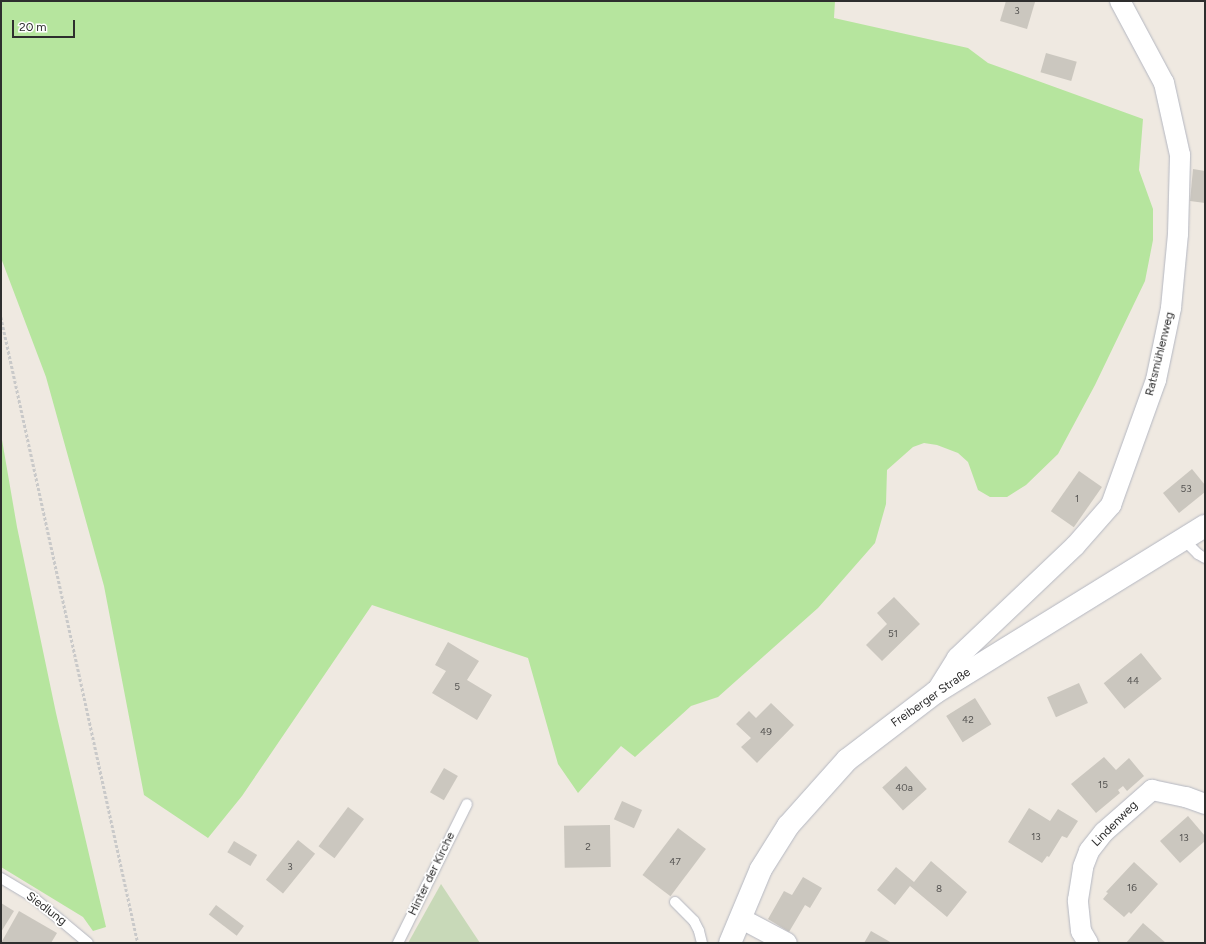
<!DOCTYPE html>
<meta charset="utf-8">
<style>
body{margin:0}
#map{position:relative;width:1206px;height:944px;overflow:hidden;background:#efe9e1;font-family:Figtree,sans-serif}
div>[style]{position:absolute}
.green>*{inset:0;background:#b6e59e}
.cemetery>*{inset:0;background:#c8d9b8}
.building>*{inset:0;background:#cbc7bf;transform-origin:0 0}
.path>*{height:2.5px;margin-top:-1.25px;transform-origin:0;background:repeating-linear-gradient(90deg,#c9c9c9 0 3px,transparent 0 5px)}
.roads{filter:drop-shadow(0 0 1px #b4b7c1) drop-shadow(0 0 1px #b4b7c1)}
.service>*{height:10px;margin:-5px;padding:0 5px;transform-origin:5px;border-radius:5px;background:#fff}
.minor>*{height:20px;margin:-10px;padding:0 10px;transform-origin:10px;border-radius:10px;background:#fff}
.tertiary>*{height:22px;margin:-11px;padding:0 11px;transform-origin:11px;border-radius:11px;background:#fff}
span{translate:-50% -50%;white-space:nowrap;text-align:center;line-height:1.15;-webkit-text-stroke:3.5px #fff;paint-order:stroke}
.number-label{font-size:10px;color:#555452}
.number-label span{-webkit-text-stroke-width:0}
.street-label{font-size:12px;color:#2e2e2e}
.frame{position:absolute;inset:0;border:2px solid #2e2e2e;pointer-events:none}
.scale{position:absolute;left:12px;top:20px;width:63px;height:18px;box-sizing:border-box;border:2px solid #2e2e2e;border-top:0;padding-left:5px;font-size:12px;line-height:14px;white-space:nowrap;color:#2e2e2e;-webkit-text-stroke:3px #fff;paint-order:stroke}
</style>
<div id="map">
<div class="green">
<i style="clip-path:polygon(1px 1px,835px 1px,834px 18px,968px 48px,988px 63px,1143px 119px,1139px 170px,1153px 209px,1153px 240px,1145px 281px,1095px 385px,1058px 454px,1026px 485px,1007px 497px,990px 497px,978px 490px,968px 462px,958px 453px,937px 445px,924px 443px,913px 447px,887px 470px,886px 504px,875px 543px,818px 608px,718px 697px,691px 706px,635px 757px,621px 746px,578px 793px,558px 764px,528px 658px,372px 605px,242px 796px,208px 838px,144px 795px,104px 586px,46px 377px,1px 258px)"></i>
<i style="clip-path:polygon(1px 434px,17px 527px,56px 713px,106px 927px,93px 931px,83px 917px,1px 867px)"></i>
</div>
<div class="cemetery">
<i style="clip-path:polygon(441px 884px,480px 943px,408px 943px)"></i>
</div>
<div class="building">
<i style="clip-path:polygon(1006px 1px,1035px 2px,1027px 29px,1000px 21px)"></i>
<i style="left:1046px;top:53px;width:32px;height:20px;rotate:16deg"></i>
<i style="clip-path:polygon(1193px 169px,1205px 171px,1205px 203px,1190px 201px)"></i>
<i style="clip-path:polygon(1192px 469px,1205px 485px,1205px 492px,1179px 513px,1163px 493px)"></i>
<i style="left:1079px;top:471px;width:28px;height:49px;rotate:35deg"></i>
<i style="clip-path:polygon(894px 597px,920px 624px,882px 661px,866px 645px,887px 624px,877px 613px)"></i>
<i style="clip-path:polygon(448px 642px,479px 661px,467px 680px,492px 695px,477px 720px,432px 693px,446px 671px,435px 665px)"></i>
<i style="left:1141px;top:653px;width:33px;height:48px;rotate:51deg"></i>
<i style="left:1079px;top:683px;width:22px;height:35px;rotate:66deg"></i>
<i style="left:975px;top:698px;width:31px;height:34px;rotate:58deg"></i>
<i style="clip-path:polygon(771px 703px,794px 725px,757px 763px,741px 747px,751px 738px,736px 724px,749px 711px,756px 718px)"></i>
<i style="clip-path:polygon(1104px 757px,1116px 770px,1129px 758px,1144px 776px,1127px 791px,1123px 786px,1118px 790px,1120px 793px,1096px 813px,1071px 784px)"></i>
<i style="left:906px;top:766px;width:31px;height:32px;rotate:48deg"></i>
<i style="left:444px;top:768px;width:16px;height:28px;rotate:30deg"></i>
<i style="left:622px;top:801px;width:22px;height:20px;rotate:24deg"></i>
<i style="left:348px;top:807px;width:20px;height:49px;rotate:37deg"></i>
<i style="clip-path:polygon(1029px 808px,1050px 821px,1058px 809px,1078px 821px,1067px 838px,1062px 836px,1049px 857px,1047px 856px,1042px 863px,1008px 842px)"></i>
<i style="clip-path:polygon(1188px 816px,1205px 836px,1205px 841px,1180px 863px,1160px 841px)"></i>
<i style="left:610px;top:825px;width:42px;height:46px;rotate:89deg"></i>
<i style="left:678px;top:828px;width:35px;height:59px;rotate:37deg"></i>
<i style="left:298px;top:840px;width:22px;height:51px;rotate:39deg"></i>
<i style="left:234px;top:841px;width:27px;height:13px;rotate:31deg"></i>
<i style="clip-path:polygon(931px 861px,967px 892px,947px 917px,910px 886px,895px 905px,877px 890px,896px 867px,914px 882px)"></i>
<i style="clip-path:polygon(1134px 862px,1158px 884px,1131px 914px,1129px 912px,1124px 917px,1103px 899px,1108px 893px,1106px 892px)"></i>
<i style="clip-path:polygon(803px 877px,822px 888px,810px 908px,805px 905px,789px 932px,768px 919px,784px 891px,792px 895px)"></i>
<i style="clip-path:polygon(1px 903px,14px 911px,1px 932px)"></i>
<i style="left:216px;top:905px;width:35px;height:12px;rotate:37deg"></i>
<i style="clip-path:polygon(19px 911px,57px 933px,51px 943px,1px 943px)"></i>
<i style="clip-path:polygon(1143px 923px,1166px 943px,1126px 943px)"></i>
<i style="clip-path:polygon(871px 931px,892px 943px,864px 943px)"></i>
</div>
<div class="path">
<i style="left:1px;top:317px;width:641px;rotate:77.66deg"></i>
</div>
<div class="roads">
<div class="service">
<i style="left:1182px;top:538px;width:23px;rotate:45deg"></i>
<i style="left:1198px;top:554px;width:8px;rotate:30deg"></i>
<i style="left:1px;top:878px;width:39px;rotate:31deg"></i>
<i style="left:34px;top:898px;width:70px;rotate:39.8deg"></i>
<i style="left:675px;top:902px;width:27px;rotate:45deg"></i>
<i style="left:694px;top:921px;width:11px;rotate:63deg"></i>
<i style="left:699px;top:931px;width:12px;rotate:76deg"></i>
<i style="left:398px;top:943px;width:155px;rotate:-63.6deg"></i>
</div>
<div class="minor">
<i style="left:936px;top:692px;width:40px;rotate:-58deg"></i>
<i style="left:957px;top:658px;width:163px;rotate:-43.5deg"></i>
<i style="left:1075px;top:546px;width:55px;rotate:-48.7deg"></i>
<i style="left:1111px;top:505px;width:133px;rotate:-70.2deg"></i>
<i style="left:1156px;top:380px;width:74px;rotate:-78.2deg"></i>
<i style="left:1171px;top:308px;width:74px;rotate:-84.6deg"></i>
<i style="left:1178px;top:234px;width:79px;rotate:-88.5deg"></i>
<i style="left:1180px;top:155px;width:74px;rotate:-102.5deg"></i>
<i style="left:1164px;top:83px;width:93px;rotate:-118.2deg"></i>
<i style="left:740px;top:918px;width:53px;rotate:28deg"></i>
<i style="left:1088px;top:943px;width:14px;rotate:-120deg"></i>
<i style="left:1081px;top:931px;width:31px;rotate:-96deg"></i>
<i style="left:1078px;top:900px;width:33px;rotate:-81deg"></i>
<i style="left:1083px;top:867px;width:17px;rotate:-69deg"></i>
<i style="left:1089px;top:851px;width:24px;rotate:-52deg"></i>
<i style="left:1104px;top:832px;width:64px;rotate:-41.2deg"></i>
<i style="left:1152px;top:790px;width:35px;rotate:12deg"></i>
<i style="left:1186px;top:797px;width:20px;rotate:20deg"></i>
</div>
<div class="tertiary">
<i style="left:730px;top:943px;width:80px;rotate:-67.3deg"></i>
<i style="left:761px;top:869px;width:51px;rotate:-57.9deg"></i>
<i style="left:788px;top:826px;width:89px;rotate:-48.2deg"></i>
<i style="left:847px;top:760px;width:112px;rotate:-37.4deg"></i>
<i style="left:936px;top:692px;width:316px;rotate:-31.7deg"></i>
</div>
</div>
<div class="number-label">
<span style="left:1017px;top:11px">3</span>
<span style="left:1186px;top:489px">53</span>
<span style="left:1077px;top:499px">1</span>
<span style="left:893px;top:634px">51</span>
<span style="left:1133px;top:681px">44</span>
<span style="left:457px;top:687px">5</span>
<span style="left:968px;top:720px">42</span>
<span style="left:766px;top:732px">49</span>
<span style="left:1103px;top:785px">15</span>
<span style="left:904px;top:788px">40a</span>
<span style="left:1036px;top:837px">13</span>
<span style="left:1184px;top:838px">13</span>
<span style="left:588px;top:847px">2</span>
<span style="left:675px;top:862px">47</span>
<span style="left:290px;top:867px">3</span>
<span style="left:1132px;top:888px">16</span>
<span style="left:939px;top:889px">8</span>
</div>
<div class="street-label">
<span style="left:1160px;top:354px;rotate:-76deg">Ratsmühlenweg</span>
<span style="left:931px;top:698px;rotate:-35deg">Freiberger Straße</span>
<span style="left:1115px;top:824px;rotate:-45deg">Lindenweg</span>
<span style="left:432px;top:874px;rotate:-64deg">Hinter der Kirche</span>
<span style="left:46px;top:909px;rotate:37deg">Siedlung</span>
</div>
<div class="frame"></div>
<div class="scale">20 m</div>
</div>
